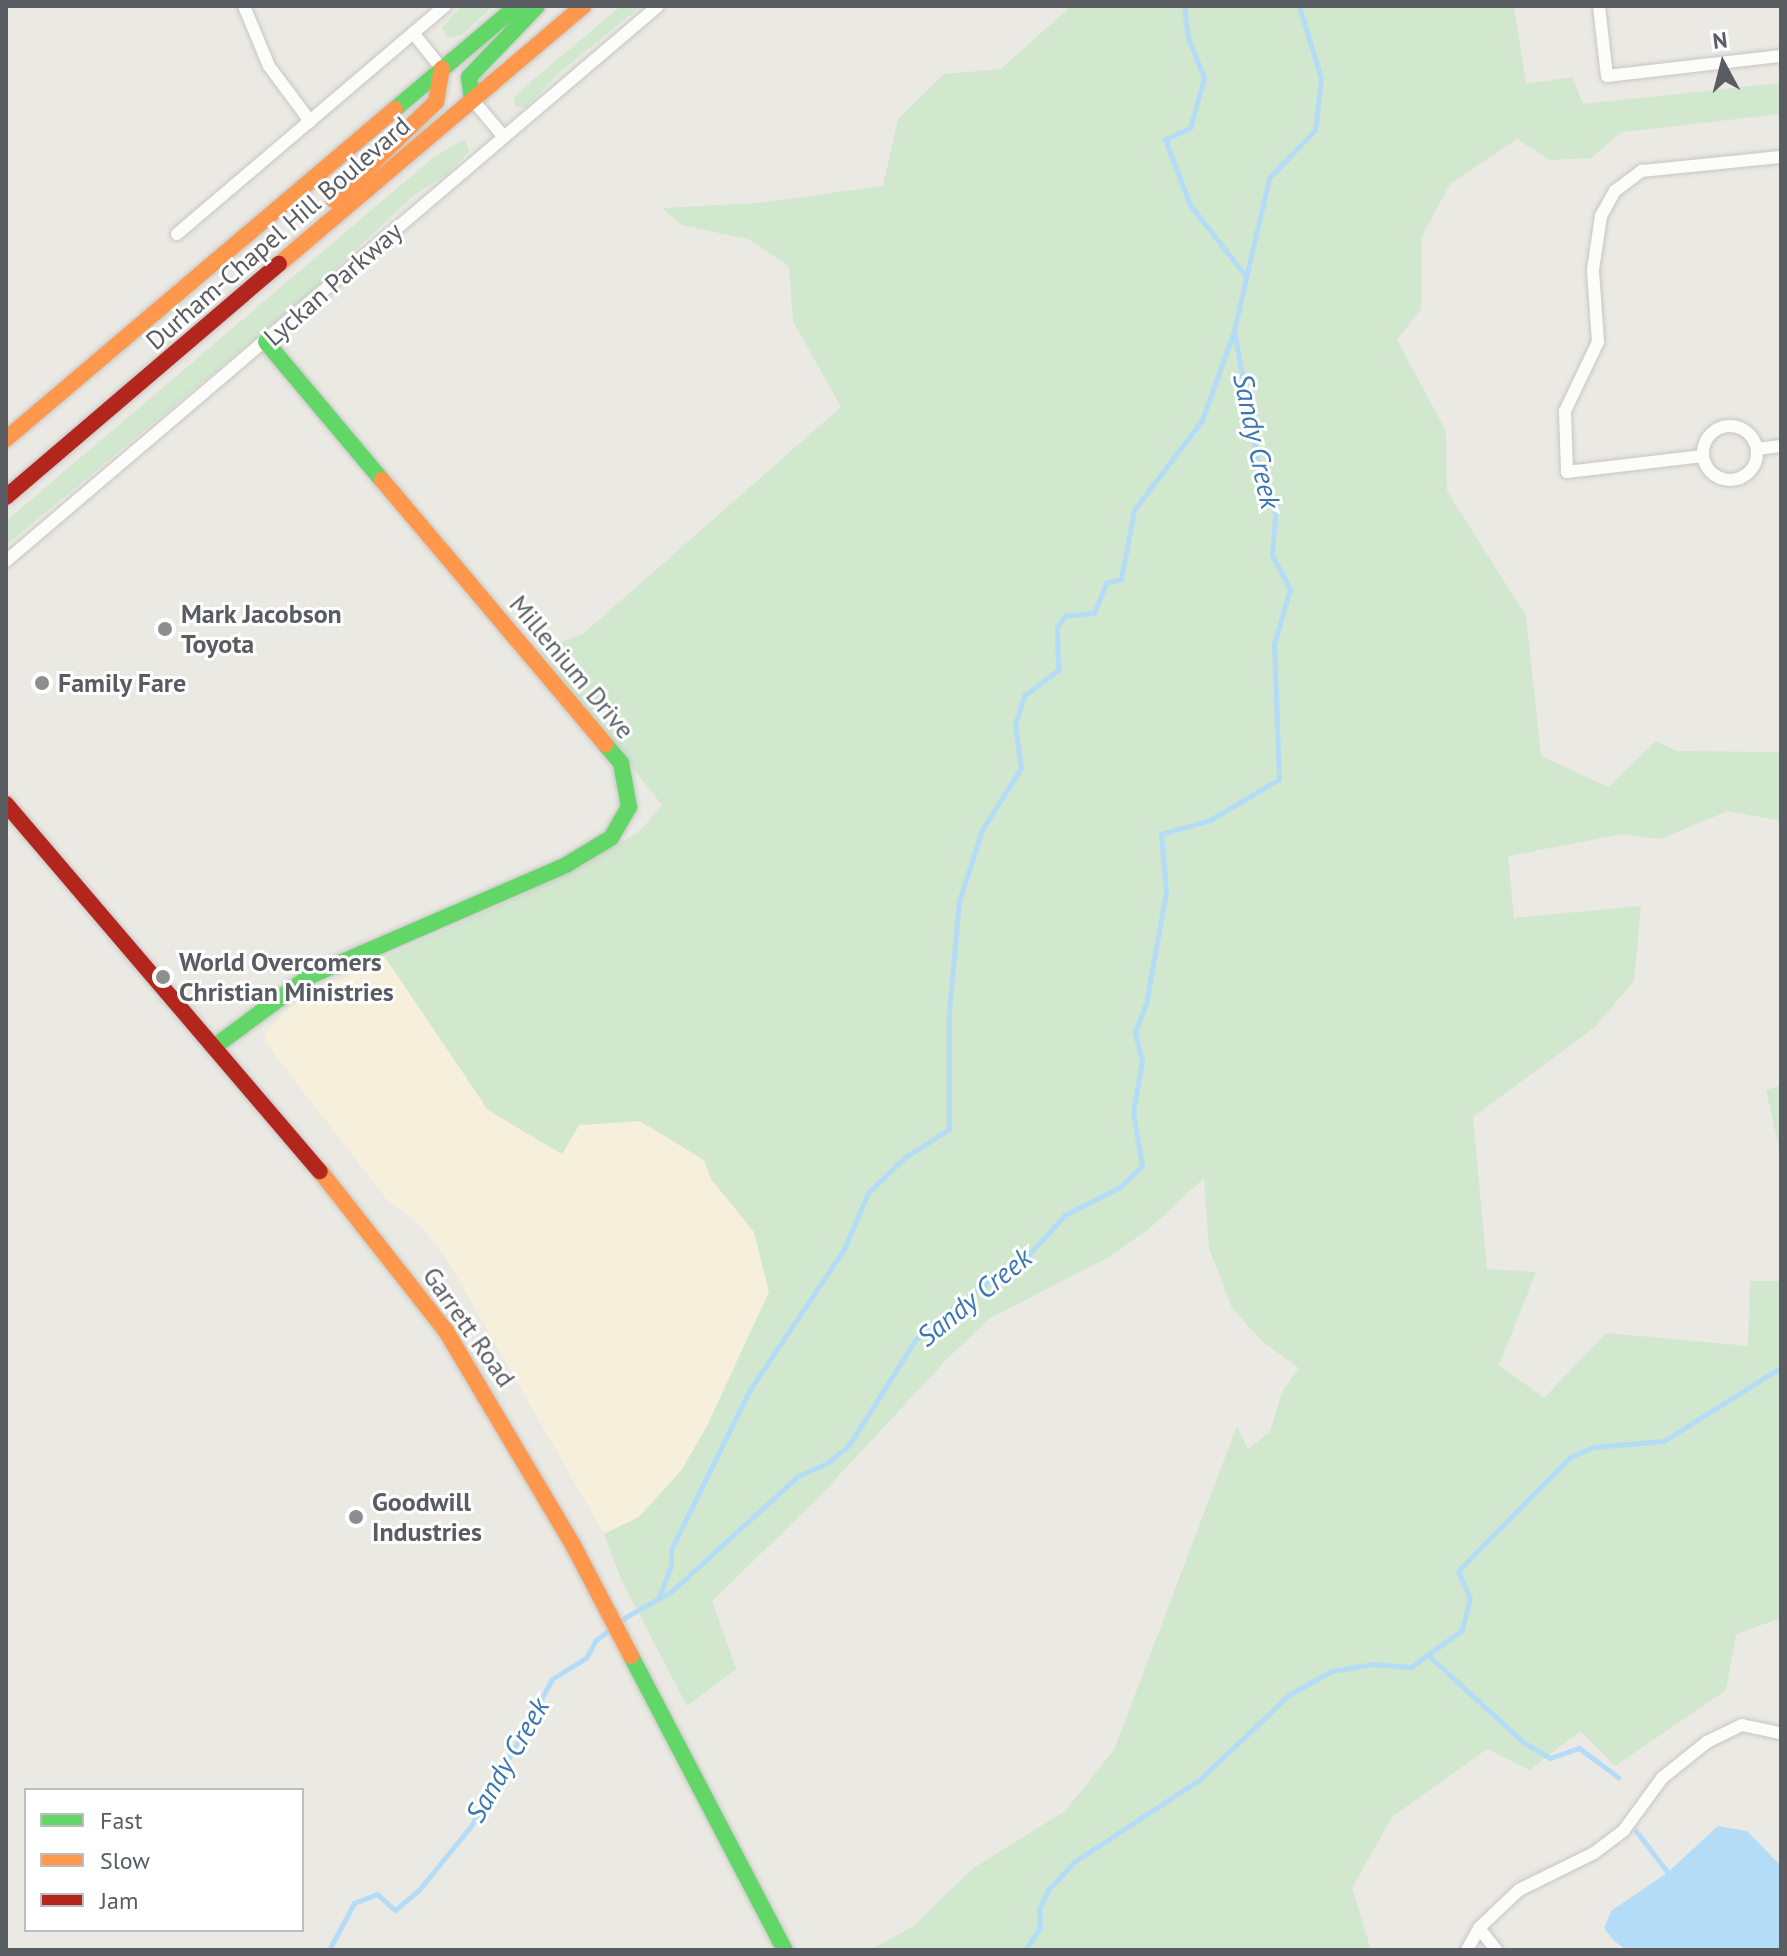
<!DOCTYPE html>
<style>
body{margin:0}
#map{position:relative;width:1787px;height:1956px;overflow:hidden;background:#eae9e3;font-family:"PT Sans",sans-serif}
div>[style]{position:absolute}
.commercial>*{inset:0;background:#f5efdb}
.green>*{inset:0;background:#d1e7ce}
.water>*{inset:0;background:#b5dcf7}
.stream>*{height:5px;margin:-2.5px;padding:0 2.5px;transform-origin:2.5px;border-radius:2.5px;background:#b5dcf7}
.roads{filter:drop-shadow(0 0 2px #c6c6c4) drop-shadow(0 0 2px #c6c6c4)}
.street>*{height:12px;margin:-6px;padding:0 6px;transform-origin:6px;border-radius:6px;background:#fcfcfb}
.street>.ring{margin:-6px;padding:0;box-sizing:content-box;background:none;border:12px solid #fcfcfb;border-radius:50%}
.fast>*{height:16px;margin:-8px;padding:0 8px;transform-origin:8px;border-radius:8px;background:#63d668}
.slow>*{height:16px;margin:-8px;padding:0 8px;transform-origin:8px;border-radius:8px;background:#ff974d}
.jam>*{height:16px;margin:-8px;padding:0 8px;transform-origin:8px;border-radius:8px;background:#b3261e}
.dots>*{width:22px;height:22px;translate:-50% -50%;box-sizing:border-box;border:4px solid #fff;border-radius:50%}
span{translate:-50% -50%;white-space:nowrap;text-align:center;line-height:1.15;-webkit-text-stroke:6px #fff;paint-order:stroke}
.street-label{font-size:26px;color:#595d62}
.poi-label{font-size:26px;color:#595d62;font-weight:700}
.left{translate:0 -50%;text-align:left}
.water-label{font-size:28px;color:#3a76b2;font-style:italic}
.frame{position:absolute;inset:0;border:8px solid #595d62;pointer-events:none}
.legend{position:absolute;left:24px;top:1788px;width:280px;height:144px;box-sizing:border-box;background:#fff;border:2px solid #bdbec0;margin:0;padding:10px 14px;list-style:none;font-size:24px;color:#595d62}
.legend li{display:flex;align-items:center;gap:16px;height:40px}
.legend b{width:40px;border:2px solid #bdbec0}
.north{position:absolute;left:1683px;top:24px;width:80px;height:80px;-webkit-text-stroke:6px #fff;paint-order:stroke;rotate:353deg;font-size:22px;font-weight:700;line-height:32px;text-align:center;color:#595d62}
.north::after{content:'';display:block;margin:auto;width:28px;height:36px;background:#595d62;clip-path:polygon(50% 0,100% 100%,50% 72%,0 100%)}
</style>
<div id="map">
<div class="commercial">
<i style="clip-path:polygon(385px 957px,489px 1110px,562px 1154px,579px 1125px,640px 1121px,704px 1160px,754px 1232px,769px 1292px,707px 1426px,681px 1471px,639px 1517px,604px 1534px,446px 1258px,420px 1225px,387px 1200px,265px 1042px,266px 1030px,298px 1001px)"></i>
</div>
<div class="green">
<i style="clip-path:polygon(461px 6px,493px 6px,461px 35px,448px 38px,442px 28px)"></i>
<i style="clip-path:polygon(621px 6px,641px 6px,560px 72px,526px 107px,515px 107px,514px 98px,527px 85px)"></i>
<i style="clip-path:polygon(1071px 6px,1514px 6px,1526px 84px,1572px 77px,1583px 104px,1781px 83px,1781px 114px,1622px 132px,1591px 158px,1550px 160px,1517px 139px,1450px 184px,1421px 238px,1421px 309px,1397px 340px,1446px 431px,1447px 491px,1526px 616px,1541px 756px,1608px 787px,1656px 741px,1677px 751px,1781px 752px,1781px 821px,1728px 811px,1660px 839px,1622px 834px,1508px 856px,1514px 918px,1641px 906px,1634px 981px,1594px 1028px,1473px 1117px,1487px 1269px,1536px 1272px,1499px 1365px,1544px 1398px,1606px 1333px,1748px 1346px,1750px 1281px,1781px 1281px,1781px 1618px,1736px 1634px,1726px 1690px,1615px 1766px,1580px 1731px,1530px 1770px,1487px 1749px,1392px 1817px,1352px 1888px,1371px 1950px,870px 1950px,914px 1926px,972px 1869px,1065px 1811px,1114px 1750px,1237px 1426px,1248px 1449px,1270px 1432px,1282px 1392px,1299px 1368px,1263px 1342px,1232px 1308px,1209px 1248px,1204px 1178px,1150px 1228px,1109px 1257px,990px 1318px,946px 1360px,817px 1499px,712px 1601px,736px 1669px,687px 1706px,622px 1581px,604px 1534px,639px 1517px,681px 1471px,707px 1426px,769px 1292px,754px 1232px,711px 1179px,704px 1160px,640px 1121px,579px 1125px,562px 1154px,488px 1110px,385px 957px,564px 876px,640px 831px,662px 805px,539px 650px,583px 634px,841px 407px,793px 321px,789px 267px,751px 240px,682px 225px,662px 208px,759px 203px,883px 186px,898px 119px,944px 74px,1001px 69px)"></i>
<i style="clip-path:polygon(465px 139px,469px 151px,448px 174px,414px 195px,305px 297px,6px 545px,6px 521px,434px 157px)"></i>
<i style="clip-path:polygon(1781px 1086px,1781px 1156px,1766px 1090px)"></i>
</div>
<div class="water">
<i style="clip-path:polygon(1718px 1826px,1747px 1831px,1781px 1866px,1781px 1950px,1627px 1950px,1614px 1941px,1604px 1928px,1611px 1911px,1667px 1873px)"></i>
</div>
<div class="stream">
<i style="left:1184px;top:6px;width:31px;rotate:83deg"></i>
<i style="left:1188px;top:37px;width:44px;rotate:68.7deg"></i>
<i style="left:1204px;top:78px;width:52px;rotate:105.6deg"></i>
<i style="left:1190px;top:128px;width:27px;rotate:156deg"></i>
<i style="left:1165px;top:139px;width:71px;rotate:69.3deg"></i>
<i style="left:1190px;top:205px;width:89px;rotate:51.8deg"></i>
<i style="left:659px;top:1597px;width:33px;rotate:-69deg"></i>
<i style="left:671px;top:1566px;width:16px;rotate:-90deg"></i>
<i style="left:671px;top:1550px;width:177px;rotate:-63.9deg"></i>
<i style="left:749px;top:1391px;width:171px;rotate:-56.2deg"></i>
<i style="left:844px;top:1249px;width:61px;rotate:-66.8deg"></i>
<i style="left:868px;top:1193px;width:50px;rotate:-44.2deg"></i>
<i style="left:904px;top:1158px;width:54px;rotate:-32.8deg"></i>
<i style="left:949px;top:1129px;width:118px;rotate:-90deg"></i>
<i style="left:949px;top:1011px;width:110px;rotate:-84.8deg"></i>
<i style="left:959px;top:901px;width:75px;rotate:-72.1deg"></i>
<i style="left:982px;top:830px;width:73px;rotate:-57.8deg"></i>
<i style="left:1021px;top:768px;width:43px;rotate:-97.9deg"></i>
<i style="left:1015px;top:725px;width:30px;rotate:-73deg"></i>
<i style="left:1024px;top:696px;width:43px;rotate:-37.4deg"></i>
<i style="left:1058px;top:670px;width:43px;rotate:-91.3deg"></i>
<i style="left:1057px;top:627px;width:14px;rotate:-54deg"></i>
<i style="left:1065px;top:616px;width:29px;rotate:-6deg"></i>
<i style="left:1094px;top:613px;width:32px;rotate:-68deg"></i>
<i style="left:1106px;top:583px;width:16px;rotate:-15deg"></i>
<i style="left:1121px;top:579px;width:70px;rotate:-79.3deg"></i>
<i style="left:1134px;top:510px;width:113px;rotate:-52.9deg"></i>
<i style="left:1202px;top:420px;width:95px;rotate:-70.2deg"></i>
<i style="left:1430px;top:1657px;width:126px;rotate:42.4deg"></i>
<i style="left:1523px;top:1742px;width:31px;rotate:31deg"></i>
<i style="left:1550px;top:1758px;width:31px;rotate:-19deg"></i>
<i style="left:1579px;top:1748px;width:49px;rotate:36.6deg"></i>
<i style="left:1636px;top:1831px;width:59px;rotate:52.5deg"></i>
<i style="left:329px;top:1950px;width:53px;rotate:-62deg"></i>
<i style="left:354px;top:1903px;width:25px;rotate:-21deg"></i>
<i style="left:377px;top:1894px;width:24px;rotate:42deg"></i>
<i style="left:395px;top:1910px;width:30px;rotate:-40deg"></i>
<i style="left:418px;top:1891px;width:84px;rotate:-50.8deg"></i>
<i style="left:471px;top:1826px;width:168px;rotate:-61.1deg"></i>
<i style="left:552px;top:1679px;width:40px;rotate:-32deg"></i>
<i style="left:586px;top:1658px;width:21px;rotate:-61deg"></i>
<i style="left:596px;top:1640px;width:38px;rotate:-37deg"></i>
<i style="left:626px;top:1617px;width:53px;rotate:-29.5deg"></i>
<i style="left:672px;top:1591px;width:171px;rotate:-42.4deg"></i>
<i style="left:798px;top:1476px;width:32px;rotate:-24deg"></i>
<i style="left:827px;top:1463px;width:28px;rotate:-39deg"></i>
<i style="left:849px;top:1445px;width:124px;rotate:-57.8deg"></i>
<i style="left:915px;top:1340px;width:78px;rotate:-39.8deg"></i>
<i style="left:975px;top:1290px;width:49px;rotate:-29.2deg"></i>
<i style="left:1018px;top:1266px;width:69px;rotate:-47.3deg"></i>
<i style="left:1065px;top:1215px;width:62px;rotate:-27deg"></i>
<i style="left:1120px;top:1187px;width:30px;rotate:-44deg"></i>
<i style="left:1142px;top:1166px;width:55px;rotate:-99.5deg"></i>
<i style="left:1133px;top:1112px;width:52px;rotate:-80deg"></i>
<i style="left:1142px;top:1061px;width:30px;rotate:-104deg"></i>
<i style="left:1135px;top:1032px;width:30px;rotate:-69deg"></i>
<i style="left:1146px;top:1004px;width:114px;rotate:-79.9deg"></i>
<i style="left:1166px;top:892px;width:58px;rotate:-94.9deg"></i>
<i style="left:1161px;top:834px;width:51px;rotate:-15.9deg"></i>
<i style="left:1210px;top:820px;width:80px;rotate:-30.7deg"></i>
<i style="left:1279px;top:779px;width:135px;rotate:-92.1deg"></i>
<i style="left:1274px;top:644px;width:57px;rotate:-73.8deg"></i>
<i style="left:1290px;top:589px;width:38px;rotate:-118deg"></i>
<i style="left:1272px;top:555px;width:50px;rotate:-85.4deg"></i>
<i style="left:1276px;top:505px;width:33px;rotate:-119deg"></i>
<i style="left:1260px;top:476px;width:148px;rotate:-100.1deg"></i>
<i style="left:1234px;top:330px;width:156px;rotate:-77deg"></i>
<i style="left:1269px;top:178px;width:66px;rotate:-46.2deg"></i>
<i style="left:1315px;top:130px;width:52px;rotate:-83.4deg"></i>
<i style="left:1321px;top:78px;width:75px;rotate:-107deg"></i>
<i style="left:1025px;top:1950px;width:27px;rotate:-56deg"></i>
<i style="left:1040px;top:1928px;width:18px;rotate:-93deg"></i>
<i style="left:1039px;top:1910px;width:22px;rotate:-66deg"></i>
<i style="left:1048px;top:1890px;width:38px;rotate:-47deg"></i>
<i style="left:1074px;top:1862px;width:149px;rotate:-33.3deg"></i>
<i style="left:1199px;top:1780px;width:124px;rotate:-43.4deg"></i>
<i style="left:1289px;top:1695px;width:48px;rotate:-29.7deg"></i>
<i style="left:1331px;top:1671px;width:43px;rotate:-9.5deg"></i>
<i style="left:1373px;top:1664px;width:38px;rotate:5deg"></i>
<i style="left:1411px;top:1667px;width:63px;rotate:-36deg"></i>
<i style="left:1462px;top:1630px;width:32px;rotate:-76deg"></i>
<i style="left:1470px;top:1599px;width:30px;rotate:-113deg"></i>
<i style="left:1458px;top:1571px;width:160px;rotate:-45.5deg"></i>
<i style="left:1570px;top:1457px;width:26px;rotate:-23deg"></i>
<i style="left:1594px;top:1447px;width:70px;rotate:-4.9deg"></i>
<i style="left:1664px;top:1441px;width:138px;rotate:-32.3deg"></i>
</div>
<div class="roads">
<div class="street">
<i style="left:244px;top:6px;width:65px;rotate:67.4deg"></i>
<i style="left:269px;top:66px;width:69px;rotate:53.3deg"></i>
<i style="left:1599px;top:6px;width:70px;rotate:83.5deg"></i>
<i style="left:1607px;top:76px;width:175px;rotate:-6.6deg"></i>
<i style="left:413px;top:33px;width:46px;rotate:51.1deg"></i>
<i style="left:472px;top:99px;width:48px;rotate:50deg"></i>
<i style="left:177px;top:234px;width:352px;rotate:-40.4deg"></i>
<i class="ring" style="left:1703px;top:426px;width:42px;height:42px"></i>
<i style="left:1757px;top:449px;width:24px;rotate:-7deg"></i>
<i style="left:1703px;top:456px;width:137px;rotate:173.3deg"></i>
<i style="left:1567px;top:472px;width:61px;rotate:-91.9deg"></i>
<i style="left:1565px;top:411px;width:76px;rotate:-64.4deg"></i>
<i style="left:1598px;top:342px;width:72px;rotate:-94deg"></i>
<i style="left:1593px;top:270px;width:55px;rotate:-81.6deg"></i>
<i style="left:1601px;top:216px;width:29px;rotate:-61deg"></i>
<i style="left:1615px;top:191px;width:34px;rotate:-37deg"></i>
<i style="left:1642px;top:171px;width:140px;rotate:-5.8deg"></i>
<i style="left:6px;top:561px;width:856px;rotate:-40.41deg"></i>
<i style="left:1479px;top:1928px;width:28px;rotate:52deg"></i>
<i style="left:1467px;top:1950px;width:25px;rotate:-61deg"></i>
<i style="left:1479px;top:1928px;width:55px;rotate:-43.5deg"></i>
<i style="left:1519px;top:1890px;width:84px;rotate:-26.3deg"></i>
<i style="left:1594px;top:1853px;width:38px;rotate:-37deg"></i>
<i style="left:1624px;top:1830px;width:64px;rotate:-53.8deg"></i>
<i style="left:1662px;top:1778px;width:58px;rotate:-38.7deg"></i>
<i style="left:1707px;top:1742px;width:39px;rotate:-26deg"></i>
<i style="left:1742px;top:1725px;width:40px;rotate:12deg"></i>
</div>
<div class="fast">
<i style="left:472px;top:99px;width:22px;rotate:-98deg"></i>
<i style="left:469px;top:77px;width:98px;rotate:-46.2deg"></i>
<i style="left:395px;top:109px;width:160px;rotate:-40.2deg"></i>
<i style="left:266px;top:342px;width:180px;rotate:50deg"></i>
<i style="left:214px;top:1047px;width:119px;rotate:-36.5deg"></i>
<i style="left:310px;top:976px;width:279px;rotate:-23.4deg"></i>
<i style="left:566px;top:865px;width:52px;rotate:-31deg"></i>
<i style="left:611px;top:838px;width:36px;rotate:-60deg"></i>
<i style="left:629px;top:807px;width:45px;rotate:-100.3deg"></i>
<i style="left:621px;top:763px;width:25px;rotate:-130deg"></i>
<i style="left:631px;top:1656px;width:332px;rotate:62.4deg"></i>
</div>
<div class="slow">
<i style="left:334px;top:200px;width:141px;rotate:-43.9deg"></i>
<i style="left:436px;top:102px;width:34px;rotate:-80deg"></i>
<i style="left:279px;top:264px;width:399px;rotate:-40.3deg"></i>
<i style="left:6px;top:439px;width:510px;rotate:-40.31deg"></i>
<i style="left:382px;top:480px;width:346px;rotate:49.8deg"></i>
<i style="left:320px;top:1171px;width:204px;rotate:51.8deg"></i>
<i style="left:446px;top:1331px;width:249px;rotate:59.3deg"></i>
<i style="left:573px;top:1545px;width:125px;rotate:62.4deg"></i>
</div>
<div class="jam">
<i style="left:6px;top:497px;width:359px;rotate:-40.5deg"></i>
<i style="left:6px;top:804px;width:483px;rotate:49.5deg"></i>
</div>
</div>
<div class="dots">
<i style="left:165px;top:629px;background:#8c8e8f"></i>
<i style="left:42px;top:683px;background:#8c8e8f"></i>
<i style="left:163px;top:977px;background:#8c8e8f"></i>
<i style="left:356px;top:1517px;background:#8c8e8f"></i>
</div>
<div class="street-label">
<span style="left:278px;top:233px;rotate:-41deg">Durham-Chapel Hill Boulevard</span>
<span style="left:333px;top:284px;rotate:-41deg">Lyckan Parkway</span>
<span style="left:572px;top:667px;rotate:50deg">Millenium Drive</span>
<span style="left:469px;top:1327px;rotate:55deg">Garrett Road</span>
</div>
<div class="poi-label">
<span class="left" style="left:181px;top:629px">Mark Jacobson<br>Toyota</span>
<span class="left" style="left:58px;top:683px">Family Fare</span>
<span class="left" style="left:179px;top:977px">World Overcomers<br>Christian Ministries</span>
<span class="left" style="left:372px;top:1517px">Goodwill<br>Industries</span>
</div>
<div class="water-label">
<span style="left:1257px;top:441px;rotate:78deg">Sandy Creek</span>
<span style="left:974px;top:1297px;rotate:-39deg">Sandy Creek</span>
<span style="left:507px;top:1760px;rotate:-60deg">Sandy Creek</span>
</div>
<div class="frame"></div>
<ul class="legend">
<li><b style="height:10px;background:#63d668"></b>Fast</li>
<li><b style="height:10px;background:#ff974d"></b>Slow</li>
<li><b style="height:10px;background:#b3261e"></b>Jam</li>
</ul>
<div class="north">N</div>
</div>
